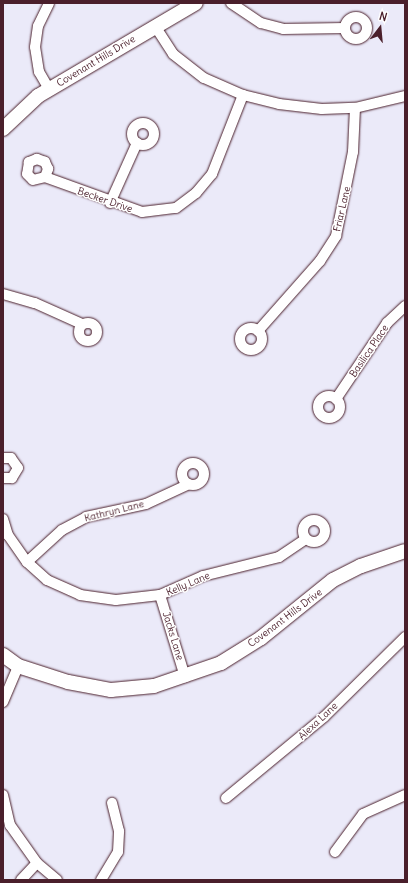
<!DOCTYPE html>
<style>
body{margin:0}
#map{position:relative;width:408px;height:883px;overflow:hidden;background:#ebeaf9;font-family:Delius,sans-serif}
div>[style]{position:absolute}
.roads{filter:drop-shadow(0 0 1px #4a1f2b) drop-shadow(0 0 1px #4a1f2b)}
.street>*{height:10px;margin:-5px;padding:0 5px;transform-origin:5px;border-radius:5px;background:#fff}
.street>.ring{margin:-5px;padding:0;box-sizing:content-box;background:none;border:10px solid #fff;border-radius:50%}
.secondary>*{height:14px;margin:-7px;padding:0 7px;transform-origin:7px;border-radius:7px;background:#fff}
span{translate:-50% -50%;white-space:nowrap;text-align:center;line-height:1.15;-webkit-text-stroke:3px #fff;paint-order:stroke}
.street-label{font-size:10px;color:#4a1f2b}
.frame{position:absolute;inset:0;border:4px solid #4a1f2b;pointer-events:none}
.north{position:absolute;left:360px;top:8px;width:40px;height:40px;-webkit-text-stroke:3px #fff;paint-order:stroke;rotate:16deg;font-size:11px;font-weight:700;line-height:16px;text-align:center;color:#4a1f2b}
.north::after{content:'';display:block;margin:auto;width:14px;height:18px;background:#4a1f2b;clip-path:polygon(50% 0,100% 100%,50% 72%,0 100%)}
</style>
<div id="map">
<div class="roads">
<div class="street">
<i style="left:231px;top:3px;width:36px;rotate:34deg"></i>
<i style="left:261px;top:23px;width:23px;rotate:15deg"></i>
<i style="left:283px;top:29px;width:62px;rotate:-0.9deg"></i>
<i class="ring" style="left:345px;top:17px;width:12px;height:12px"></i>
<i style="left:155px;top:26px;width:33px;rotate:57deg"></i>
<i style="left:173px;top:54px;width:39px;rotate:38deg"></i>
<i style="left:204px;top:78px;width:43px;rotate:23.6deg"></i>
<i style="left:243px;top:95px;width:37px;rotate:14deg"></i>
<i style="left:279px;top:104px;width:43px;rotate:6.6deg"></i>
<i style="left:322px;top:109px;width:33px;rotate:-2deg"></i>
<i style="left:355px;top:108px;width:51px;rotate:-13.5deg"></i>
<i style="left:49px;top:89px;width:20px;rotate:-120deg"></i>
<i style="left:39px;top:72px;width:25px;rotate:-99deg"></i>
<i style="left:35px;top:47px;width:21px;rotate:-82deg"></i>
<i style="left:38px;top:26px;width:25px;rotate:-64deg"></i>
<i class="ring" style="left:132px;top:123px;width:12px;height:12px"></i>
<i style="left:45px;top:177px;width:9px;rotate:-69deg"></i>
<i style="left:48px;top:169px;width:8px;rotate:-113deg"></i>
<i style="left:45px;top:162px;width:9px;rotate:-159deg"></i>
<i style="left:37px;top:159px;width:9px;rotate:159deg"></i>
<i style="left:29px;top:162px;width:12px;rotate:99deg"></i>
<i style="left:27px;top:174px;width:8px;rotate:45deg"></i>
<i style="left:33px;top:180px;width:12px;rotate:-14deg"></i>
<i style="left:45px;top:177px;width:103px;rotate:19.8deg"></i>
<i style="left:142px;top:212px;width:34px;rotate:-7deg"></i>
<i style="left:176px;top:208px;width:25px;rotate:-37deg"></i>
<i style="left:196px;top:193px;width:25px;rotate:-50deg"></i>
<i style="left:212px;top:174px;width:85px;rotate:-68.6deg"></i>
<i style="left:110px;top:203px;width:66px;rotate:-65.8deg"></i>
<i style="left:3px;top:294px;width:33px;rotate:16deg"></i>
<i style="left:35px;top:303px;width:51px;rotate:24.1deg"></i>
<i class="ring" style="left:79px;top:323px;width:8px;height:8px"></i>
<i class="ring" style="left:240px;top:328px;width:12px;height:12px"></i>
<i style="left:258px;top:331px;width:94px;rotate:-48.5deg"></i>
<i style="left:320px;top:261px;width:30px;rotate:-57deg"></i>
<i style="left:336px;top:236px;width:86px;rotate:-78.6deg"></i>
<i style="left:353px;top:152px;width:44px;rotate:-87.4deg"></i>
<i class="ring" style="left:318px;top:396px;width:12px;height:12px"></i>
<i style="left:336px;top:399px;width:92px;rotate:-56.1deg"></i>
<i style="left:387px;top:323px;width:25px;rotate:-43deg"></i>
<i style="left:3px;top:458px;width:8px"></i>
<i style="left:11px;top:458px;width:12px;rotate:55deg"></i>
<i style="left:18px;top:468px;width:12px;rotate:121deg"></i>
<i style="left:12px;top:478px;width:9px;rotate:180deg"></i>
<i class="ring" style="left:182px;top:463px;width:12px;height:12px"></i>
<i style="left:3px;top:519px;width:17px;rotate:73deg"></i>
<i style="left:8px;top:535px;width:33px;rotate:55deg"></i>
<i style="left:27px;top:562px;width:27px;rotate:42deg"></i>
<i style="left:47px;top:580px;width:36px;rotate:24deg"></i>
<i style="left:80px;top:595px;width:36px;rotate:8deg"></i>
<i style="left:116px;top:600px;width:44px;rotate:-6.5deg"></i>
<i style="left:160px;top:595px;width:47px;rotate:-23.8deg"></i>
<i style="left:203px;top:576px;width:78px;rotate:-14deg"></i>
<i style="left:279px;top:557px;width:32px;rotate:-34deg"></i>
<i class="ring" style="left:303px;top:520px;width:12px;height:12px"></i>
<i style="left:27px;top:562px;width:47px;rotate:-42.4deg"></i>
<i style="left:62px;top:530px;width:27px;rotate:-28deg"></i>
<i style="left:86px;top:517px;width:61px;rotate:-12.2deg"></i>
<i style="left:146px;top:504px;width:47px;rotate:-24.9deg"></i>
<i style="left:160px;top:595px;width:86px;rotate:73deg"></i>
<i style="left:3px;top:702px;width:39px;rotate:-67deg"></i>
<i style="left:3px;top:795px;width:31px;rotate:77deg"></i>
<i style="left:10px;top:825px;width:47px;rotate:54.6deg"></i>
<i style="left:37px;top:863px;width:26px;rotate:40deg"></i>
<i style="left:226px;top:798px;width:127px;rotate:-39.6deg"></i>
<i style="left:324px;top:717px;width:114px;rotate:-44.6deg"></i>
<i style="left:335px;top:852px;width:47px;rotate:-53.6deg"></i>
<i style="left:363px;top:814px;width:46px;rotate:-24.3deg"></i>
<i style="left:21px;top:880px;width:23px;rotate:-47deg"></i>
<i style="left:101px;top:880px;width:33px;rotate:-59deg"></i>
<i style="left:118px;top:852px;width:21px;rotate:-87deg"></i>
<i style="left:119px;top:831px;width:29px;rotate:-104deg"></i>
</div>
<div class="secondary">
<i style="left:3px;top:129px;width:48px;rotate:-43.3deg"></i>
<i style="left:38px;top:96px;width:183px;rotate:-30.5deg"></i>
<i style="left:3px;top:655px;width:19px;rotate:36deg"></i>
<i style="left:18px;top:666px;width:52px;rotate:17.7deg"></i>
<i style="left:68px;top:682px;width:44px;rotate:10.5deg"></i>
<i style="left:111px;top:690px;width:43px;rotate:-5.3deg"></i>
<i style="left:154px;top:686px;width:71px;rotate:-18.9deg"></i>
<i style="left:221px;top:663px;width:47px;rotate:-32deg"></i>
<i style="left:261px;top:638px;width:92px;rotate:-38.9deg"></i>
<i style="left:333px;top:580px;width:31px;rotate:-27deg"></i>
<i style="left:361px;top:566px;width:46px;rotate:-18.8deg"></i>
</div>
</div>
<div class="street-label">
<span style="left:96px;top:61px;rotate:-31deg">Covenant Hills Drive</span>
<span style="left:105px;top:200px;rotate:19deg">Becker Drive</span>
<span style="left:342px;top:209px;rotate:-77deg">Friar Lane</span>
<span style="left:369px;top:351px;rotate:-56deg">Basilica Place</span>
<span style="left:114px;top:511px;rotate:-14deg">Kathryn Lane</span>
<span style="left:188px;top:584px;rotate:-23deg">Kelly Lane</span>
<span style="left:285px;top:618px;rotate:-37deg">Covenant Hills Drive</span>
<span style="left:173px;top:636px;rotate:73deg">Jacks Lane</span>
<span style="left:318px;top:721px;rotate:-43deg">Alexa Lane</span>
</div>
<div class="frame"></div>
<div class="north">N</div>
</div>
